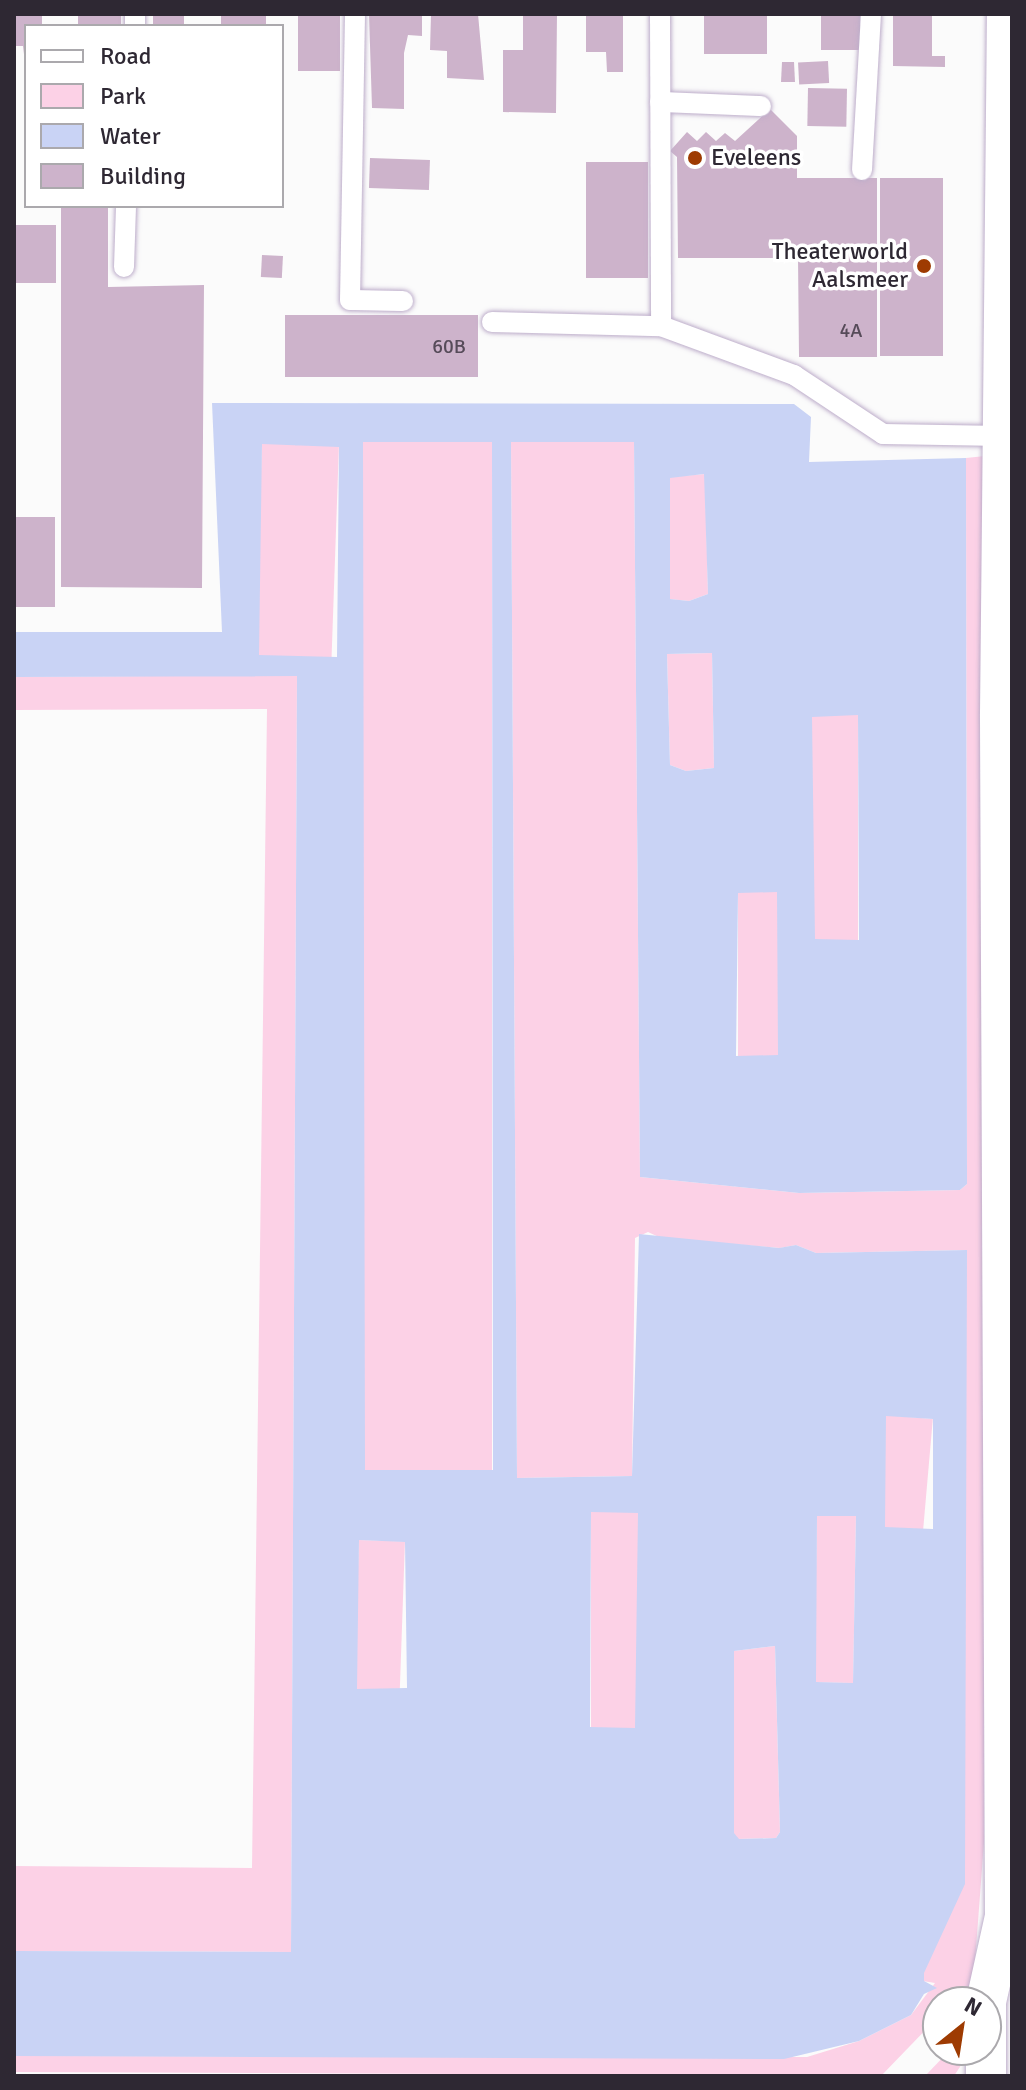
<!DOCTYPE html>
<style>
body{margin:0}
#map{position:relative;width:1026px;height:2090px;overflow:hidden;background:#fbfbfb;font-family:Signika,sans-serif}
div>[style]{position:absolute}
.green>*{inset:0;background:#fcd1e6;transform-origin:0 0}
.water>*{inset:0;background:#c9d3f5}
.building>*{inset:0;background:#cdb3cb;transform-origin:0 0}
.roads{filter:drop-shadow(0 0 2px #bdadca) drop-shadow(0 0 2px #bdadca)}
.service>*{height:20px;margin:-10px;padding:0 10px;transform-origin:10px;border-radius:10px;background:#fff}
.minor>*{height:40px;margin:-20px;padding:0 20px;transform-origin:20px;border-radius:20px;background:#fff}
.dots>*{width:22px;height:22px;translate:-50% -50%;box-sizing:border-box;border:4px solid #fff;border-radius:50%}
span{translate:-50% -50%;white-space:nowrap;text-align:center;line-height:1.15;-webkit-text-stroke:7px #fff;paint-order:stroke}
.number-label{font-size:20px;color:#564b59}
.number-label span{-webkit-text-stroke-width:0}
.poi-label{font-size:24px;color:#2e2833}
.left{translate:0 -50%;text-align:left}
.right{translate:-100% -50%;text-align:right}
.frame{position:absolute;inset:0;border:16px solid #2e2833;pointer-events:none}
.legend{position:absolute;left:24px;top:24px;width:260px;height:184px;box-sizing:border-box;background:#fff;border:2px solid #aba9ad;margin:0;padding:10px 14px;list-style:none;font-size:24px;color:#2e2833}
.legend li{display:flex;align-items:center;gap:16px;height:40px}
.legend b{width:40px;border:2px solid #aba9ad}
.north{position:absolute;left:922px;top:1986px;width:80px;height:80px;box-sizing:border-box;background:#fff;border:2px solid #aba9ad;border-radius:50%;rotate:30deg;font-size:22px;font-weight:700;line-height:32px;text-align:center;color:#2e2833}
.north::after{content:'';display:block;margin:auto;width:28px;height:36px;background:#9e3b02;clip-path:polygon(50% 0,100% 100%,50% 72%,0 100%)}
</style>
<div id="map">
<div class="green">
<i style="left:363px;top:441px;width:129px;height:1030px"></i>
<i style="clip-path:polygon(511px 441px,634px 441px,640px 1177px,799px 1193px,960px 1190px,967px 1184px,966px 458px,985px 456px,984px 1842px,973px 1988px,965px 1989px,952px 2002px,938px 2002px,938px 2017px,881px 2076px,14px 2072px,14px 2056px,807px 2057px,859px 2041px,911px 2015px,935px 1983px,923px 1981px,924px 1973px,967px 1250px,816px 1253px,796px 1245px,780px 1248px,661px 1238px,648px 1232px,635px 1238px,632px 1476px,517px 1478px)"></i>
<i style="left:262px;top:443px;width:77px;height:213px;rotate:2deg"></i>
<i style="clip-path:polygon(705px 474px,708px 594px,689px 601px,669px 599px,670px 477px)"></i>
<i style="clip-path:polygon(712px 653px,714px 768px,686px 771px,670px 765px,667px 654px)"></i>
<i style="clip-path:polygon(297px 675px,291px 1952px,14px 1951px,14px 1866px,252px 1868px,267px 709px,14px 710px,14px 677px)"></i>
<i style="left:858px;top:715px;width:226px;height:46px;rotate:90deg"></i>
<i style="left:738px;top:892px;width:40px;height:164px"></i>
<i style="left:886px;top:1415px;width:47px;height:113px;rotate:5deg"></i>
<i style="left:591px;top:1512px;width:47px;height:216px"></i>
<i style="left:856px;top:1515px;width:168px;height:39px;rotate:91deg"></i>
<i style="left:359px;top:1540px;width:46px;height:150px;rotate:2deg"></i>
<i style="clip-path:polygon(775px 1646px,780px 1832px,776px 1838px,738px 1839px,734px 1834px,734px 1651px)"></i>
<i style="clip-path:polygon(950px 2050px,971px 2050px,954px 2076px,925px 2076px)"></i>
</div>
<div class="water">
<i style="clip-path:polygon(evenodd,212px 403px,794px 404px,811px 417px,809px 462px,966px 458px,967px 1184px,960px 1190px,799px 1193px,640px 1177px,634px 442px,511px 442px,517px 1478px,632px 1476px,639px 1234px,779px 1248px,796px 1245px,816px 1253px,967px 1250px,965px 1884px,924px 1973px,924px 1981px,937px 1988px,924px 1994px,911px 2015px,859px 2041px,784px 2059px,14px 2056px,14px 1951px,291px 1952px,297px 676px,14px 677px,14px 632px,222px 632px,212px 403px,363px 442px,492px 442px,493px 1470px,365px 1470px,363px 442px,212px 403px,262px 444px,339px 447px,337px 657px,259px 655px,262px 444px,212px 403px,704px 474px,708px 594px,689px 601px,670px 599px,670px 478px,704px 474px,212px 403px,712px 653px,714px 768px,686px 771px,670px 765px,667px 654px,712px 653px,212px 403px,858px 715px,859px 940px,815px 939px,812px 717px,858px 715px,212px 403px,777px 892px,778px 1055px,736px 1056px,738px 893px,777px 892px,212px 403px,886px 1416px,933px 1419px,933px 1529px,885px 1527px,886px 1416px,212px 403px,591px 1512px,638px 1513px,635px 1728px,590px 1727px,591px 1512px,212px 403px,817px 1516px,856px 1516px,853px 1683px,816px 1682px,817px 1516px,212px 403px,359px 1540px,405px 1542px,407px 1688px,357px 1689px,359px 1540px,212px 403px,775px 1646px,780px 1832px,776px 1838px,739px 1839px,734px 1833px,734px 1651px,775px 1646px)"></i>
</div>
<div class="building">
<i style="clip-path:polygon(14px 14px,42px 14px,42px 26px,26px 26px,26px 71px,23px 46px,14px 46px)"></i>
<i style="left:78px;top:14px;width:43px;height:12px"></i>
<i style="left:153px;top:14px;width:31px;height:12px"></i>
<i style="left:221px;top:14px;width:45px;height:12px"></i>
<i style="left:298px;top:14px;width:42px;height:57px"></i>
<i style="clip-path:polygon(369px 14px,422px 14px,422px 36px,408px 35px,404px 53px,404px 109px,372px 108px)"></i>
<i style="clip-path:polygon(431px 14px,478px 14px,484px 80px,447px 78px,447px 51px,430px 50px)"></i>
<i style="clip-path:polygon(523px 14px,557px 14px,556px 113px,503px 112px,503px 50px,523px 50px)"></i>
<i style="clip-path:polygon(586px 14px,623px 14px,623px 72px,607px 72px,606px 52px,586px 52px)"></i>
<i style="left:704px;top:14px;width:63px;height:40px"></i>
<i style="left:821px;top:14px;width:39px;height:36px"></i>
<i style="clip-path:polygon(893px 14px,932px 14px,932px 56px,945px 56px,945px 67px,893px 66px)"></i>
<i style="left:828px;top:61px;width:22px;height:30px;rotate:87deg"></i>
<i style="clip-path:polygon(782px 62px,794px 62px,795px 82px,781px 82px)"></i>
<i style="left:808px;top:88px;width:39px;height:38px;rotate:1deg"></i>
<i style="clip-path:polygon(770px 109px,797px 136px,797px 178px,877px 178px,877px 357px,799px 357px,798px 258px,678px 258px,677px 157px,670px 151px,687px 132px,697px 141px,706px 132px,716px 141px,725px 133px,735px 141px)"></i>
<i style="left:370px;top:158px;width:60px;height:30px;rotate:2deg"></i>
<i style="left:586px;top:162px;width:62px;height:116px"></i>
<i style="left:880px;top:178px;width:63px;height:178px"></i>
<i style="clip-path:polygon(61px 206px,108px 206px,108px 287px,204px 285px,202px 588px,61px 587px)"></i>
<i style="left:14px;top:225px;width:42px;height:58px"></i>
<i style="left:262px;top:255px;width:21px;height:22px;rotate:3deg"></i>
<i style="left:285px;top:315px;width:193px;height:62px"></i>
<i style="left:14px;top:517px;width:41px;height:90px"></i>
</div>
<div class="roads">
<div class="service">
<i style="left:355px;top:14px;width:286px;rotate:91deg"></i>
<i style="left:350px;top:300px;width:53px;rotate:1.1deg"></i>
<i style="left:660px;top:14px;width:312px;rotate:89.8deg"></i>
<i style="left:661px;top:326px;width:142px;rotate:20.2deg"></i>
<i style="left:794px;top:375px;width:107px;rotate:33.5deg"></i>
<i style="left:883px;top:434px;width:120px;rotate:1deg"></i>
<i style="left:135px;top:26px;width:12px;rotate:-90deg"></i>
<i style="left:660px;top:102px;width:101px;rotate:2.3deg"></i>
<i style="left:862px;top:170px;width:156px;rotate:-86.7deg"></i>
<i style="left:124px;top:267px;width:61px;rotate:-88.1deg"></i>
<i style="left:492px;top:322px;width:169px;rotate:1.4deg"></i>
</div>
<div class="minor">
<i style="left:986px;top:2002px;width:88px;rotate:-77.5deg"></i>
<i style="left:1005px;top:1916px;width:1202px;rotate:-90.24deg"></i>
<i style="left:1000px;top:714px;width:700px;rotate:-89.43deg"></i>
<i style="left:986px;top:2002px;width:74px;rotate:90deg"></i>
</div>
</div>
<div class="dots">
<i style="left:695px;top:158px;background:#9e3b02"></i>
<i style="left:924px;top:266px;background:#9e3b02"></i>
</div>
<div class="number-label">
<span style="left:851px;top:330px">4A</span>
<span style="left:449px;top:346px">60B</span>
</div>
<div class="poi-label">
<span class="left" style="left:711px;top:158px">Eveleens</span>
<span class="right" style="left:908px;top:266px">Theaterworld<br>Aalsmeer</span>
</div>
<div class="frame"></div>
<ul class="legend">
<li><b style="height:10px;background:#fff"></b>Road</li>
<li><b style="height:22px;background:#fcd1e6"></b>Park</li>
<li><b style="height:22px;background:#c9d3f5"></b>Water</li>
<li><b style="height:22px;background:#cdb3cb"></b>Building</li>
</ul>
<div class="north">N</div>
</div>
